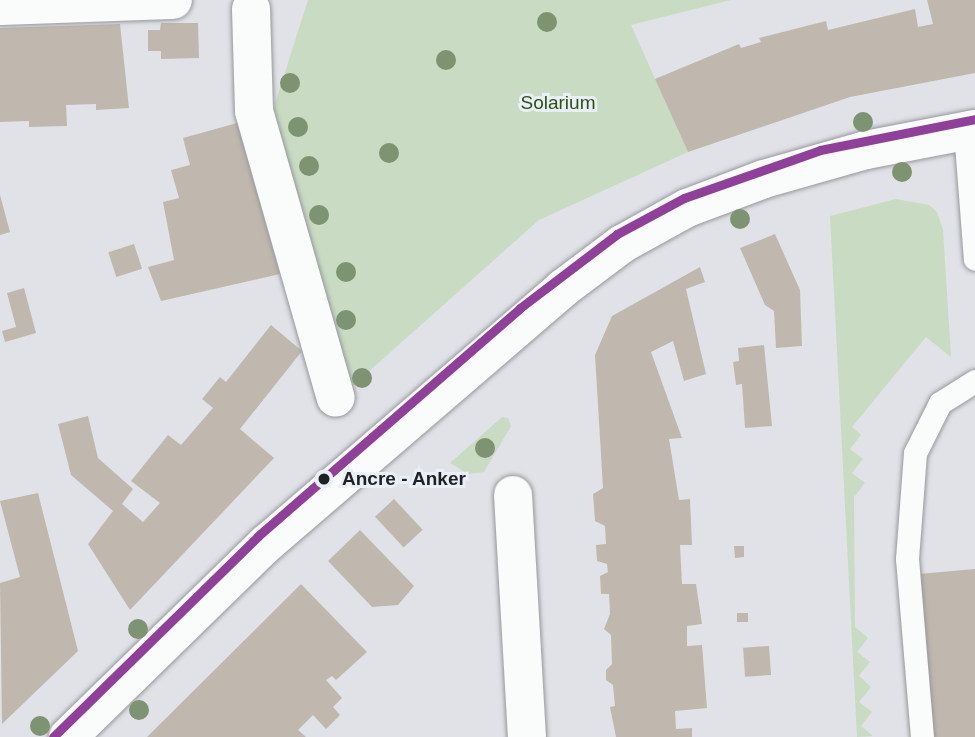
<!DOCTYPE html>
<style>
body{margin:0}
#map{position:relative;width:975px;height:737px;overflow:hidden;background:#e0e2e7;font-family:Arial,sans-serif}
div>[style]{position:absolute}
.green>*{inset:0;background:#c9dbc3}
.building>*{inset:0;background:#c0b8af;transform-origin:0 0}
.roads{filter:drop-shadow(0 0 2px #97989c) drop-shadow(0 0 2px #97989c)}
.service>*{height:23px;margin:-11.5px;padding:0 11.5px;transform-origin:11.5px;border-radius:11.5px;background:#fafbfb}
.minor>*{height:38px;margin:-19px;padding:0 19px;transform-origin:19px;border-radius:19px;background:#fafbfb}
.tram-1>*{height:9px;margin:-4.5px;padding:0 4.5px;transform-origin:4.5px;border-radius:4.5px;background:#8f4199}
.trees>*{width:20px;height:20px;margin:-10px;border-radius:50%;background:#7d9372}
.dots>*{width:19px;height:19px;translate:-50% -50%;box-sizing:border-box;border:4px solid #eaeef7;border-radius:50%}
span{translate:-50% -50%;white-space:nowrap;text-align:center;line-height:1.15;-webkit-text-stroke:6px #eaeef7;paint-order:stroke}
.park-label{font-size:19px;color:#2c5212}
.stop-label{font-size:19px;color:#1f2124;font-weight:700}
.left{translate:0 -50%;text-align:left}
</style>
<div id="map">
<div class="green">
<i style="clip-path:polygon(308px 0,731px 0,631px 25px,688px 152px,539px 220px,349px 389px,271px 116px)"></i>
<i style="clip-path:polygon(896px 199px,929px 205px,937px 212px,943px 230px,951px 357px,926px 337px,852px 427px,861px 435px,850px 449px,863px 459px,852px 473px,865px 483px,854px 497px,855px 627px,868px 638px,857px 652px,870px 662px,859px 676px,871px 687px,859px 702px,872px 712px,861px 726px,873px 736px,857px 737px,830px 216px)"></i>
<i style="clip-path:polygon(502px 417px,508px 418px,511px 426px,484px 472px,468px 474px,450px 463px)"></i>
</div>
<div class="building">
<i style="clip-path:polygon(927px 0,975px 0,975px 73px,850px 97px,688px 152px,655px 79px,739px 44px,741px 48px,761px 42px,759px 38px,826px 21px,828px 30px,915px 9px,918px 27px,933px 24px)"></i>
<i style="clip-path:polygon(161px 23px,198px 23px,199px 58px,161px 59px,161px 51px,148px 51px,148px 30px,160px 30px)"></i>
<i style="clip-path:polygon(120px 24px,129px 108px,96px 110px,96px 104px,66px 105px,67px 126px,29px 127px,29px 121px,0 122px,0 28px)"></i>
<i style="clip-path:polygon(237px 123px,280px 274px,161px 301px,148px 267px,174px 260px,163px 202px,179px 198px,171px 170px,190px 165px,183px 138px)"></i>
<i style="clip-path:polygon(0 195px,10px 232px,0 235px)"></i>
<i style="clip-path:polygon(775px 234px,800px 290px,802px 346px,776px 348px,774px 311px,765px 305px,740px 248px)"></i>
<i style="left:134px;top:244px;width:26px;height:27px;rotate:72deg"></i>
<i style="clip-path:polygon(700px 267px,705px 282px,686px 289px,706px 374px,684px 381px,673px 341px,651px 352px,682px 438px,669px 439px,679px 500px,690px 499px,692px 545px,680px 545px,682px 584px,696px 584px,702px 624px,687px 626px,687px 646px,702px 645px,707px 708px,675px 711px,676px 729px,692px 728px,692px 737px,616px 737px,610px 707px,615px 706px,613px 685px,606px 680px,606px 670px,612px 664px,611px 635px,604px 629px,610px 614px,609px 594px,601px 594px,600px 576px,608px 572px,607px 564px,597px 561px,596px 545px,606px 544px,605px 526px,595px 521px,593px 494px,603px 488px,595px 355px,612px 316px)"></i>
<i style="clip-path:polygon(24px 288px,36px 333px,5px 342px,2px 331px,16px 327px,7px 293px)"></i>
<i style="clip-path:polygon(271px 325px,302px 351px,240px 429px,274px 458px,130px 610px,88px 544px,113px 511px,71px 475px,58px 424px,88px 416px,98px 458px,133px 489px,122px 504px,143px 522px,160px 503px,131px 481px,168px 435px,181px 445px,213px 408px,202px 399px,220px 377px,226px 382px)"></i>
<i style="clip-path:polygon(764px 345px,772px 426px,745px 428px,742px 384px,736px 385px,733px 362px,739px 361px,738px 348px)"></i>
<i style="clip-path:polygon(38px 493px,78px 651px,2px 724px,0 583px,20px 577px,0 501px)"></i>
<i style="left:394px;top:499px;width:42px;height:26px;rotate:47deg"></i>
<i style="clip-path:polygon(360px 530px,414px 586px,398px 605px,372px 607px,328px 561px)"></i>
<i style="clip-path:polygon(734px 546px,744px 546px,744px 557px,735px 558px)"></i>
<i style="clip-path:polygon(975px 569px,975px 737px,931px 737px,918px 574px)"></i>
<i style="clip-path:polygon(301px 584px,367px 652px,336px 680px,332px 676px,326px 680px,342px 698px,333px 707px,340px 715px,326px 729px,313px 715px,298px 730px,306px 737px,147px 737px)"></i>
<i style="left:748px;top:613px;width:9px;height:11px;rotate:90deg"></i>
<i style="left:769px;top:646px;width:29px;height:26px;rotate:86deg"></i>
</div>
<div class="roads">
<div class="service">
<i style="left:965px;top:130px;width:129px;rotate:85.6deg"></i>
<i style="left:922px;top:737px;width:179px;rotate:-94.8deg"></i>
<i style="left:907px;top:559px;width:106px;rotate:-85.7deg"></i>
<i style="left:915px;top:453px;width:56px;rotate:-63.4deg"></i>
<i style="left:940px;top:403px;width:41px;rotate:-32.2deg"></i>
</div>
<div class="minor">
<i style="left:0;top:6px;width:173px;rotate:-2deg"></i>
<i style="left:251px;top:9px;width:102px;rotate:88.3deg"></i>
<i style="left:254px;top:111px;width:298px;rotate:74.1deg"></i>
<i style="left:513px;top:495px;width:242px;rotate:86.7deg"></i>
<i style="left:68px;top:737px;width:277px;rotate:-44.3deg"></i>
<i style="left:266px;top:544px;width:391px;rotate:-40.7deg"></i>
<i style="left:562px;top:289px;width:75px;rotate:-36.9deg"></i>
<i style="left:622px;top:244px;width:74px;rotate:-29deg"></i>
<i style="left:687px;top:208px;width:82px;rotate:-20.6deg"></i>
<i style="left:764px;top:179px;width:106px;rotate:-15.9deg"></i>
<i style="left:866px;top:150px;width:111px;rotate:-10.9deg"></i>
</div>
</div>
<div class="tram-1">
<i style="left:53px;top:737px;width:287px;rotate:-44.4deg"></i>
<i style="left:258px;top:536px;width:347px;rotate:-41deg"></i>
<i style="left:520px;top:308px;width:122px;rotate:-37.3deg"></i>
<i style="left:617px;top:234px;width:76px;rotate:-28.2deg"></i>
<i style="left:684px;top:198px;width:144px;rotate:-19.4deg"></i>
<i style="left:820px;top:150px;width:158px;rotate:-11.3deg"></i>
</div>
<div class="trees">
<i style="left:547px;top:22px"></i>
<i style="left:446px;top:60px"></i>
<i style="left:290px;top:83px"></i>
<i style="left:863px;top:122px"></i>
<i style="left:298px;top:127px"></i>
<i style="left:389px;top:153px"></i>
<i style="left:309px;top:166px"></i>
<i style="left:902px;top:172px"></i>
<i style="left:319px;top:215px"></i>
<i style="left:740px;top:219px"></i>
<i style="left:346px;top:272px"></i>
<i style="left:346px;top:320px"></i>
<i style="left:362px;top:378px"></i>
<i style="left:485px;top:448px"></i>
<i style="left:138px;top:629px"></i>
<i style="left:139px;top:710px"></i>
<i style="left:40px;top:726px"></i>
</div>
<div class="dots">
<i style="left:324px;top:479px;background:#1f2124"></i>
</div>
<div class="park-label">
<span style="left:558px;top:103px">Solarium</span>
</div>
<div class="stop-label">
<span class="left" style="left:342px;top:479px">Ancre - Anker</span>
</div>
</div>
